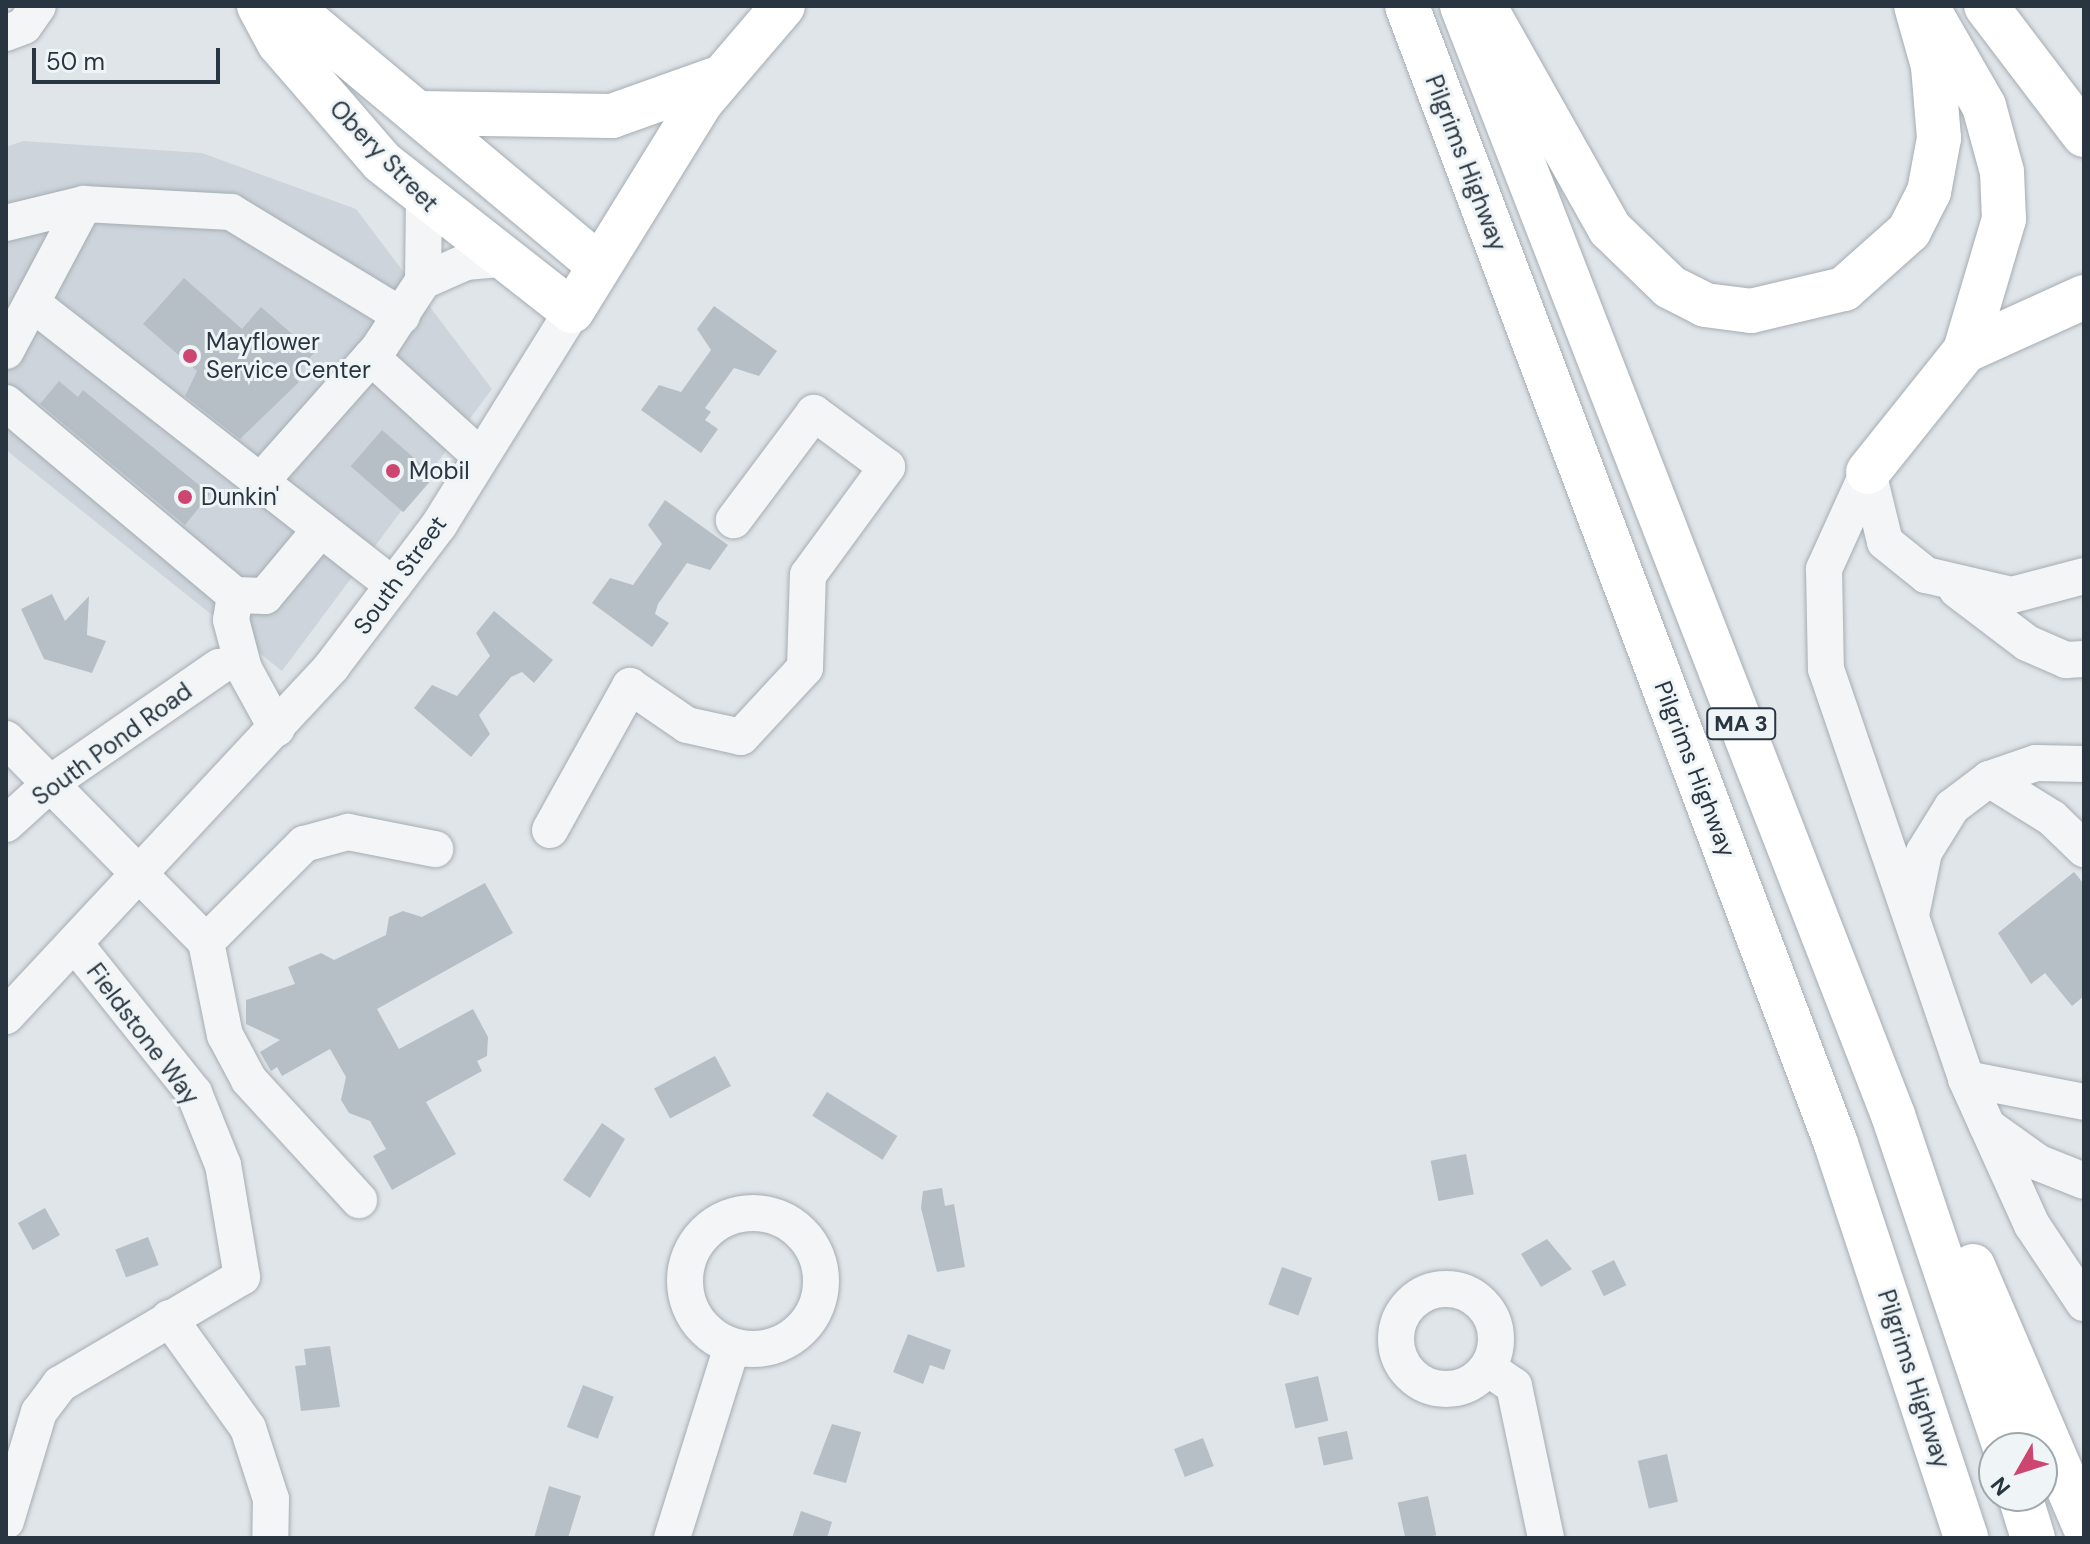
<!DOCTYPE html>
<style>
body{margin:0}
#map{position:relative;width:2090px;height:1544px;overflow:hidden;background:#e0e5e9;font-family:"DM Sans",sans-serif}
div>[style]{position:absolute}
.built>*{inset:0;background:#ced4db}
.building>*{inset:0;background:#b7bfc6;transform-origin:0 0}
.roads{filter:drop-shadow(0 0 2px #a5adb3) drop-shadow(0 0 2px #a5adb3)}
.minor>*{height:36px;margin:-18px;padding:0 18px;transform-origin:18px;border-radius:18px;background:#f3f5f7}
.minor>.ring{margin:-18px;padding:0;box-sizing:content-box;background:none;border:36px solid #f3f5f7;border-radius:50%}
.major>*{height:44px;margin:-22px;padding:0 22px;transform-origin:22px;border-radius:22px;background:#fff}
.highway>*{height:44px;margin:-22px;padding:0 22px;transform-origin:22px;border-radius:22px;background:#fff}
.dots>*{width:22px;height:22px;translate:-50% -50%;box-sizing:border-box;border:4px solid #eff4f6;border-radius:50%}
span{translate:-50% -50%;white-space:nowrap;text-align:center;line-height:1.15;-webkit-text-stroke:6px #eff4f6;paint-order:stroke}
.shield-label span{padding:2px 6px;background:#eff4f6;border:2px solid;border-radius:6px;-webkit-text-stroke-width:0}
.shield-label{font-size:22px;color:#293540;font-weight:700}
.street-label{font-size:24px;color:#293540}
.poi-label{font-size:24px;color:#293540}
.left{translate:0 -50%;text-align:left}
.frame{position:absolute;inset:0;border:8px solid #293540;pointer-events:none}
.north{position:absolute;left:1978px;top:1432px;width:80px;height:80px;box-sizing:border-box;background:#eff4f6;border:2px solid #a0a8ad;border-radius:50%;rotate:231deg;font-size:22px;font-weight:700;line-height:32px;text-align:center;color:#293540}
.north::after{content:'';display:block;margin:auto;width:28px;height:36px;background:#cd4671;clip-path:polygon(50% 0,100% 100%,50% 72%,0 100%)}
.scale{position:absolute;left:32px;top:48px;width:188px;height:36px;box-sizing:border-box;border:4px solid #293540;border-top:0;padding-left:10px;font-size:24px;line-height:28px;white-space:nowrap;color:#293540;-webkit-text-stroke:6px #eff4f6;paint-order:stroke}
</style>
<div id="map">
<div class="built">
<i style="clip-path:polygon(23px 141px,202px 153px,356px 209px,492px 389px,282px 671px,6px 450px,6px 147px)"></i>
</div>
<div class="building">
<i style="clip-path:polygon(184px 278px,242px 329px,261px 307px,314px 353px,293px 377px,299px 382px,240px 439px,185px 396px,197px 371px,143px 324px)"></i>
<i style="clip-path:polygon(714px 306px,777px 351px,759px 376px,734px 368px,705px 408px,711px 412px,705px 420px,718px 429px,701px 453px,641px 410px,659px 385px,681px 392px,711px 350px,697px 329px)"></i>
<i style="clip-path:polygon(59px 381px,78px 397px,83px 390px,210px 494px,185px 525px,40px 404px)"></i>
<i style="left:382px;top:430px;width:70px;height:48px;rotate:41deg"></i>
<i style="clip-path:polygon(665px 500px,728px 545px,710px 570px,687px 563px,658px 604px,655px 614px,669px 623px,652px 647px,592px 603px,610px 578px,633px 585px,662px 544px,648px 525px)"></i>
<i style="clip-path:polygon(52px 594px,65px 621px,89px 596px,87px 635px,106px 641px,92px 673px,44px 659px,21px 609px)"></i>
<i style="clip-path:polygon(494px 611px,553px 660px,534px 683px,522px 672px,511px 677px,479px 715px,490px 734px,471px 757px,414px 708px,432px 685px,457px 696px,490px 656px,476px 633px)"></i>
<i style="clip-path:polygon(2074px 872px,2084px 884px,2084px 996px,2072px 1006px,2045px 973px,2031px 984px,1998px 933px)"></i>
<i style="clip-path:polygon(485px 883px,513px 933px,377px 1009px,399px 1049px,473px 1009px,488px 1037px,487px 1056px,477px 1061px,482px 1071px,426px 1102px,456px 1154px,392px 1190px,373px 1156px,386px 1149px,370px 1121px,349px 1113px,341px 1100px,346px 1077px,330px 1049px,282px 1076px,277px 1067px,271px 1071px,260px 1052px,280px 1040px,246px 1024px,246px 1000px,295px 984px,288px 967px,321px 953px,334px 960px,386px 935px,389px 917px,403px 911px,422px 917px)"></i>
<i style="left:715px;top:1056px;width:34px;height:69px;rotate:62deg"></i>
<i style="left:827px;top:1092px;width:83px;height:28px;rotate:32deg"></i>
<i style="clip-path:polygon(602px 1123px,625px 1139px,590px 1198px,563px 1180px)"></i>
<i style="left:1466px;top:1154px;width:41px;height:36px;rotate:79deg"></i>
<i style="clip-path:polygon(942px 1188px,945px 1206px,954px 1204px,965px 1267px,937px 1272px,921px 1208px,923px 1191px)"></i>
<i style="left:45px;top:1208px;width:31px;height:31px;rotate:61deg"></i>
<i style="left:148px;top:1237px;width:30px;height:35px;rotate:69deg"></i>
<i style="clip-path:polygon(1547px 1239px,1572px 1269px,1541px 1287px,1521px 1254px)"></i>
<i style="left:1614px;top:1260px;width:28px;height:25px;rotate:64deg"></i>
<i style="left:1282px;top:1267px;width:32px;height:40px;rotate:20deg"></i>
<i style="clip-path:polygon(908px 1334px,951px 1350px,944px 1370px,930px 1365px,923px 1384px,893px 1372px)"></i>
<i style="clip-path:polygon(330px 1346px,340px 1407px,301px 1411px,295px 1366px,306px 1365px,304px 1349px)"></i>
<i style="left:1318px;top:1376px;width:46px;height:34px;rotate:77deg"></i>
<i style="left:583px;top:1385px;width:33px;height:45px;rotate:21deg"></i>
<i style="clip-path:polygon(832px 1424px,861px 1432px,846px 1483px,813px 1474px)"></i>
<i style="left:1347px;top:1431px;width:29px;height:30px;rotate:78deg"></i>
<i style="left:1203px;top:1438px;width:30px;height:31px;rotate:69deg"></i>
<i style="left:1667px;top:1454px;width:49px;height:30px;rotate:77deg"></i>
<i style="clip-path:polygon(549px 1486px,581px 1496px,568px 1538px,534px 1538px)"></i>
<i style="left:1428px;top:1496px;width:40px;height:31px;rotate:78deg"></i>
<i style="clip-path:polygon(801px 1511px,832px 1522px,827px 1538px,792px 1538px)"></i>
</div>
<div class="roads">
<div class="minor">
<i style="left:6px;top:33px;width:19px;rotate:-21deg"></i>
<i style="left:24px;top:26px;width:24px;rotate:-55deg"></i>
<i style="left:6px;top:223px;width:80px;rotate:-13.7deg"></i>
<i style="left:423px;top:281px;width:47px;rotate:-23.8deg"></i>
<i style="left:466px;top:262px;width:33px;rotate:-5deg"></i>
<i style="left:33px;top:304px;width:457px;rotate:38deg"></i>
<i style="left:6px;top:351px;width:166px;rotate:-62deg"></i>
<i style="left:84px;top:204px;width:147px;rotate:3.1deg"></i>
<i style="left:231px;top:212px;width:200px;rotate:31.3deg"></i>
<i style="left:371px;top:357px;width:147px;rotate:42.2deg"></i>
<i style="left:6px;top:403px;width:299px;rotate:40deg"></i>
<i style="left:235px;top:595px;width:30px;rotate:2deg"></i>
<i style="left:265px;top:596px;width:87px;rotate:-50.1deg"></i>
<i style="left:1868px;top:472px;width:107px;rotate:114.4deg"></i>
<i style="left:1824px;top:569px;width:100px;rotate:88.9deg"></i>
<i style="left:1826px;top:669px;width:433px;rotate:71.1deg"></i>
<i style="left:1966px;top:1079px;width:160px;rotate:65.7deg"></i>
<i style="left:2032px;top:1225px;width:94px;rotate:56.3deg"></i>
<i style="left:1868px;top:472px;width:72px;rotate:76.3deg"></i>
<i style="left:1885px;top:542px;width:53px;rotate:38.8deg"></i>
<i style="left:1926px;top:575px;width:88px;rotate:13.1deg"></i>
<i style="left:2012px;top:595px;width:74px;rotate:-14.8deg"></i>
<i style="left:261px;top:481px;width:178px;rotate:-48.4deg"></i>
<i style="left:379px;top:348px;width:80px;rotate:-56.7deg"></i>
<i style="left:423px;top:281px;width:80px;rotate:-89.3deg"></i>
<i style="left:1957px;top:590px;width:88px;rotate:37.1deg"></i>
<i style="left:2027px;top:643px;width:43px;rotate:23.6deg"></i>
<i style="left:2066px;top:660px;width:18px;rotate:-3deg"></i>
<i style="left:235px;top:595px;width:25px;rotate:99deg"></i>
<i style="left:231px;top:620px;width:51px;rotate:75.1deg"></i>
<i style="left:244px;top:669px;width:68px;rotate:61.2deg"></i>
<i style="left:6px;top:739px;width:285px;rotate:45.4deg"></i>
<i style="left:206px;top:942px;width:139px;rotate:-45deg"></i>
<i style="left:304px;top:844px;width:46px;rotate:-15.3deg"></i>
<i style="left:348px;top:832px;width:89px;rotate:11.1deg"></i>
<i style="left:1989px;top:779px;width:74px;rotate:31.8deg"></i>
<i style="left:2052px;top:818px;width:45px;rotate:44.1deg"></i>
<i style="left:6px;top:824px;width:62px;rotate:-42.4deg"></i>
<i style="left:52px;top:782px;width:203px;rotate:-34.6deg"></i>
<i style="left:550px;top:830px;width:165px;rotate:-60.9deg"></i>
<i style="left:630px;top:686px;width:69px;rotate:34.4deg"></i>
<i style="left:687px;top:725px;width:55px;rotate:12.5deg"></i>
<i style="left:741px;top:737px;width:94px;rotate:-47.2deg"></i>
<i style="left:805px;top:668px;width:93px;rotate:-88.2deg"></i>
<i style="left:808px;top:575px;width:134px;rotate:-53.8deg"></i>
<i style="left:887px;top:467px;width:91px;rotate:-143.5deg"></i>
<i style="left:814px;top:413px;width:134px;rotate:126.8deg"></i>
<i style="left:1911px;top:915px;width:64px;rotate:-78.3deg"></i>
<i style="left:1924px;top:852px;width:53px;rotate:-58.1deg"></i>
<i style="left:1952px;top:807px;width:46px;rotate:-37.1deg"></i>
<i style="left:1989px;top:779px;width:50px;rotate:-18.8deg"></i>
<i style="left:2036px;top:763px;width:48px;rotate:1.2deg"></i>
<i style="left:206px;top:942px;width:95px;rotate:78.5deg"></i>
<i style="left:225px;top:1035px;width:51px;rotate:61.9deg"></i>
<i style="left:249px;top:1080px;width:163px;rotate:47.5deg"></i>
<i style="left:6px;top:1016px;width:478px;rotate:-47deg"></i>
<i style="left:332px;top:666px;width:177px;rotate:-52.8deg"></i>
<i style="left:439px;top:525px;width:252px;rotate:-58.1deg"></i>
<i style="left:1966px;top:1079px;width:120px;rotate:11deg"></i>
<i style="left:1987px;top:1126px;width:64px;rotate:35.4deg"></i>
<i style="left:2039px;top:1163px;width:48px;rotate:21.8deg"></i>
<i class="ring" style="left:685px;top:1213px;width:100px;height:100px"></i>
<i class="ring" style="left:1396px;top:1289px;width:64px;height:64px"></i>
<i style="left:169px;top:1318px;width:135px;rotate:54.3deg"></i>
<i style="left:248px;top:1428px;width:75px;rotate:72.1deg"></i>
<i style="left:271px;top:1499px;width:39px;rotate:91deg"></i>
<i style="left:1488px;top:1368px;width:32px;rotate:35deg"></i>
<i style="left:1514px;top:1386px;width:155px;rotate:78.1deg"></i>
<i style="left:6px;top:1521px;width:114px;rotate:-73.2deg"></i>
<i style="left:39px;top:1412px;width:35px;rotate:-53deg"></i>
<i style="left:60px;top:1384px;width:211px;rotate:-30.5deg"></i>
<i style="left:242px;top:1277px;width:114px;rotate:-99.6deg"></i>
<i style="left:223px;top:1165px;width:78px;rotate:-111.9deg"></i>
<i style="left:194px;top:1093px;width:191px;rotate:-128.6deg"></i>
<i style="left:672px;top:1538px;width:200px;rotate:-72.6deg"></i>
</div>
<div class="major">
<i style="left:259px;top:6px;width:42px;rotate:61.6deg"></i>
<i style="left:279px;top:43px;width:157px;rotate:49.1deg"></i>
<i style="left:382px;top:162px;width:241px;rotate:38.1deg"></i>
<i style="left:572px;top:311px;width:246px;rotate:-58.3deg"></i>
<i style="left:701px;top:102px;width:126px;rotate:-49.5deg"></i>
<i style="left:289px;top:6px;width:403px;rotate:39.9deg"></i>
<i style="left:419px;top:113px;width:193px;rotate:0.9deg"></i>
<i style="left:612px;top:116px;width:114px;rotate:-19.6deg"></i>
</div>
<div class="highway">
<i style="left:1407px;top:6px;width:1216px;rotate:69.34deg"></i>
<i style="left:1836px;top:1144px;width:415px;rotate:71.7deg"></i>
<i style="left:1462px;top:6px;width:1190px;rotate:68.76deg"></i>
<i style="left:1893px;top:1115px;width:351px;rotate:71.4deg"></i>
<i style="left:1986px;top:6px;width:162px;rotate:52.8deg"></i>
<i style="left:1491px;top:18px;width:242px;rotate:60.6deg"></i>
<i style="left:1610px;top:229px;width:83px;rotate:44deg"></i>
<i style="left:1670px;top:287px;width:39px;rotate:27deg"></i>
<i style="left:1705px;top:305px;width:46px;rotate:7.4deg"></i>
<i style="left:1751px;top:311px;width:96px;rotate:-13.3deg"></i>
<i style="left:1844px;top:289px;width:87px;rotate:-41.7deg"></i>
<i style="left:1909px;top:231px;width:44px;rotate:-62.9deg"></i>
<i style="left:1929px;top:192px;width:55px;rotate:-79.5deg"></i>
<i style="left:1939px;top:138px;width:72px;rotate:-94.8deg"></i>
<i style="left:1933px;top:66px;width:62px;rotate:-105.8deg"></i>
<i style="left:1934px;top:19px;width:100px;rotate:60.1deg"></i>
<i style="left:1984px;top:106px;width:68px;rotate:74.7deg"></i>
<i style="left:2002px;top:172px;width:47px;rotate:87.6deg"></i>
<i style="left:2004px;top:219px;width:138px;rotate:106.5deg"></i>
<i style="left:1868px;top:472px;width:155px;rotate:-51.3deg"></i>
<i style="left:1965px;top:351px;width:131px;rotate:-24.4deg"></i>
<i style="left:1973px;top:1266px;width:282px;rotate:66.8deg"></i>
<i style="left:2020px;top:1496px;width:44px;rotate:72.8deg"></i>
</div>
</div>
<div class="dots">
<i style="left:190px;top:356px;background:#cd4671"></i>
<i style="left:393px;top:471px;background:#cd4671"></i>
<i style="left:185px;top:497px;background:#cd4671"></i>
</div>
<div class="shield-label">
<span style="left:1741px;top:724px">MA 3</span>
</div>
<div class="street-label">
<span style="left:384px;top:156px;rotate:46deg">Obery Street</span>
<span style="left:1466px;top:163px;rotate:69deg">Pilgrims Highway</span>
<span style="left:400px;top:575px;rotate:-54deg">South Street</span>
<span style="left:112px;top:744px;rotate:-36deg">South Pond Road</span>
<span style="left:1695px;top:769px;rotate:69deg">Pilgrims Highway</span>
<span style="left:143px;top:1034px;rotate:53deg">Fieldstone Way</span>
<span style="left:1914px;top:1379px;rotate:72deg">Pilgrims Highway</span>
</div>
<div class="poi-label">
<span class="left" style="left:206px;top:356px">Mayflower<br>Service Center</span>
<span class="left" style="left:409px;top:471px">Mobil</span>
<span class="left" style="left:201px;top:497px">Dunkin'</span>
</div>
<div class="frame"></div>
<div class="north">N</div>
<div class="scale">50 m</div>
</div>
